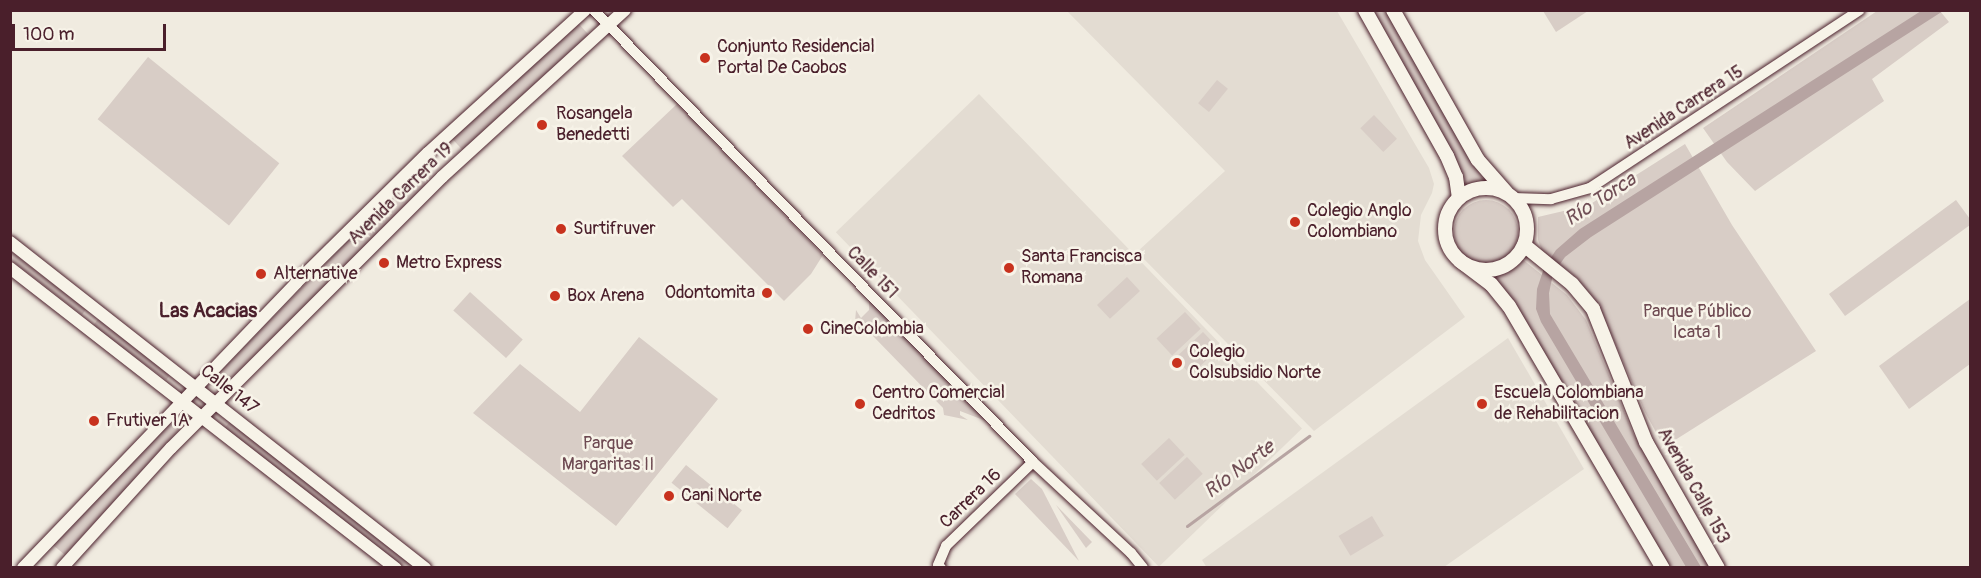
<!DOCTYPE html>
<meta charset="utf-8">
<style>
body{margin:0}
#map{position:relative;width:1981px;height:578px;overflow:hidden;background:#f0ebe0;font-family:Pangolin,sans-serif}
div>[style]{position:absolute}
.built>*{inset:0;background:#e3dcd2;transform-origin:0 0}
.green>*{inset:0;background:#d8cdc6;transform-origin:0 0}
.round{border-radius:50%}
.water>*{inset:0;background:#b7a4a2}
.stream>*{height:3px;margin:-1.5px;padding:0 1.5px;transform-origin:1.5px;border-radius:1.5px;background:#b7a4a2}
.roads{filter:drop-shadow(0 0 2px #4a1f2b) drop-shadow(0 0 2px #4a1f2b)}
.tertiary>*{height:10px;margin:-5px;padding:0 5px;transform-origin:5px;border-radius:5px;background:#f7f3e8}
.secondary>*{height:12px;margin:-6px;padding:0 6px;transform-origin:6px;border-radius:6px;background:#f7f3e8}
.primary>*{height:14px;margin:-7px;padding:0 7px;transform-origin:7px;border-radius:7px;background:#f7f3e8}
.primary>.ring{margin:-7px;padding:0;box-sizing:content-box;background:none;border:14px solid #f7f3e8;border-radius:50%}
.dots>*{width:16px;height:16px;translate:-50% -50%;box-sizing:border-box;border:3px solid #f7f3e8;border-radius:50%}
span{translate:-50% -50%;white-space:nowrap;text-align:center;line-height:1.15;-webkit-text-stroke:5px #f7f3e8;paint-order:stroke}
.poi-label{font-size:18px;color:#4a1f2b}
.left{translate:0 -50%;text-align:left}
.right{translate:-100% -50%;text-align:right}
.street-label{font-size:18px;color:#4a1f2b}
.park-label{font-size:18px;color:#6e4a52}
.water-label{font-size:20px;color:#704e55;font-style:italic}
.neighbourhood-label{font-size:20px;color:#4a1f2b;font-weight:700}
.frame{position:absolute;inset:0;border:12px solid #4a1f2b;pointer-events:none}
.scale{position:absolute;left:12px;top:24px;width:154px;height:27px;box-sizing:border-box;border:3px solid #4a1f2b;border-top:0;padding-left:8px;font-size:18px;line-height:21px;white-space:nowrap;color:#4a1f2b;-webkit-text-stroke:4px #f7f3e8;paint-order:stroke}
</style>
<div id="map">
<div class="built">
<i style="clip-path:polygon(1067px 11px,1337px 11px,1429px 168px,1434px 184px,1432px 193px,1421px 215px,1418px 241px,1425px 260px,1465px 317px,1314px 431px,1137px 252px,1225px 171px)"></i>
<i style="left:979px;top:94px;width:465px;height:199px;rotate:46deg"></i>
<i style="clip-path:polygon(1508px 338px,1584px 469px,1444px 567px,1207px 568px,1202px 560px)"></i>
</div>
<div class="green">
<i style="clip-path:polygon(1370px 11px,1387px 11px,1486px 184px,1467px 187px,1462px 173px)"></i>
<i style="clip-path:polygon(1543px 11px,1588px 11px,1556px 32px)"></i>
<i style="clip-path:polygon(1877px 11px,1940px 11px,1949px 22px,1872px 79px,1884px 101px,1755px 191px,1727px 162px,1703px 128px)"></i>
<i style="left:577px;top:22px;width:18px;height:171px;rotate:47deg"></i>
<i style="left:148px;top:57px;width:169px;height:80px;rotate:39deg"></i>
<i style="left:1217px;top:80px;width:14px;height:30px;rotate:39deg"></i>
<i style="clip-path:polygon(677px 104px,823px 255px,811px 274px,784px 301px,682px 199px,673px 207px,622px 156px)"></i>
<i style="left:1374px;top:115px;width:33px;height:19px;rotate:46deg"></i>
<i style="clip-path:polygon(1685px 144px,1732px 225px,1816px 351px,1664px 447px,1645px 412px,1602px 313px,1592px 296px,1576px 277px,1542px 251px,1538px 240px,1538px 217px,1589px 205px)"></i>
<i style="clip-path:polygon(414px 173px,426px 184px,225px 385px,216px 376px)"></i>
<i class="round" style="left:1454px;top:200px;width:64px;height:64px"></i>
<i style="clip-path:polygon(1956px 200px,1970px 219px,1970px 225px,1845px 316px,1829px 294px)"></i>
<i style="clip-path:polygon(10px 251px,86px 309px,82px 315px,11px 260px)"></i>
<i style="clip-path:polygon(1521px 258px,1567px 295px,1586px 320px,1633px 433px,1711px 567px,1669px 567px,1490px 275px,1508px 269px)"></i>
<i style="left:1127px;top:277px;width:19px;height:41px;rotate:47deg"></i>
<i style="left:470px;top:292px;width:71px;height:25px;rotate:42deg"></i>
<i style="clip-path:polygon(1970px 299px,1970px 364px,1909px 409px,1879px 366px)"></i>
<i style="clip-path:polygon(869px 300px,986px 421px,960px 411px,960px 415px,968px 420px,944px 415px,943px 408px,873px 336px,854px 333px,856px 310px,861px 318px,869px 310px)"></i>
<i style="left:1185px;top:312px;width:23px;height:39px;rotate:47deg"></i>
<i style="left:98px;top:319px;width:91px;height:9px;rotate:36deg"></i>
<i style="left:1203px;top:332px;width:23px;height:38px;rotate:47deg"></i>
<i style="clip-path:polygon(639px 337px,718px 399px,616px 526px,473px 413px,520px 364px,580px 412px)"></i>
<i style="clip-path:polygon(172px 419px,181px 428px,65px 555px,53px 545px)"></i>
<i style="left:231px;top:420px;width:237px;height:10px;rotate:38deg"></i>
<i style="left:1169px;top:438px;width:23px;height:38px;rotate:47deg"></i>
<i style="left:1187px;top:457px;width:23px;height:38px;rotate:47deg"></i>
<i style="left:686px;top:465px;width:72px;height:23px;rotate:39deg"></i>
<i style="clip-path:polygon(1031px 479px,1042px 489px,1079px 561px,1015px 494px)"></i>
<i style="clip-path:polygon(1056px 505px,1092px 542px,1086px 548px)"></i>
<i style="left:1372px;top:516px;width:23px;height:39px;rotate:59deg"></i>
</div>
<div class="water">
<i style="clip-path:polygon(1921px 11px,1943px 11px,1591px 237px,1565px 257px,1553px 274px,1549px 293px,1550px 314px,1701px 567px,1686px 567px,1541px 322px,1536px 309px,1537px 289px,1544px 268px,1556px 250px,1580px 229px)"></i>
</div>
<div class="stream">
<i style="left:1187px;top:526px;width:152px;rotate:-36.4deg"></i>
</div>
<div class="roads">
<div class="tertiary">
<i style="left:594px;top:10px;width:630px;rotate:45.84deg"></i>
<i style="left:1033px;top:462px;width:134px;rotate:42.9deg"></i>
<i style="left:1131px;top:553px;width:19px;rotate:51deg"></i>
<i style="left:1513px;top:198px;width:38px;rotate:2deg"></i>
<i style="left:1551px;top:199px;width:41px;rotate:-15.8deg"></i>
<i style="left:1590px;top:188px;width:323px;rotate:-33.4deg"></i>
<i style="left:941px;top:568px;width:4px;rotate:-135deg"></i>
<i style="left:938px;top:565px;width:21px;rotate:-67deg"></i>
<i style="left:946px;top:546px;width:121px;rotate:-44deg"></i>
</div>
<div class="secondary">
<i style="left:10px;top:242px;width:528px;rotate:38.15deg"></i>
<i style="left:10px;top:268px;width:489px;rotate:37.9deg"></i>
<i style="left:23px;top:568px;width:395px;rotate:-46.2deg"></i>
<i style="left:296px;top:283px;width:185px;rotate:-44.6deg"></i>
<i style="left:428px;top:153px;width:212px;rotate:-42.3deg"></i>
<i style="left:62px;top:568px;width:162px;rotate:-47.8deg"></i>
<i style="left:171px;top:448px;width:383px;rotate:-45deg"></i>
<i style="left:442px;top:177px;width:248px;rotate:-42.4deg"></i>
</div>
<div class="primary">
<i style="left:1365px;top:10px;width:167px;rotate:60.7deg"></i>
<i style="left:1447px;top:156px;width:23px;rotate:67deg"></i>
<i style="left:1456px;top:177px;width:21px;rotate:82deg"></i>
<i style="left:1393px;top:10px;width:172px;rotate:60.5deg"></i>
<i style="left:1478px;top:160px;width:43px;rotate:48.8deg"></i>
<i class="ring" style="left:1445px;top:188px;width:68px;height:68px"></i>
<i style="left:1524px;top:245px;width:62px;rotate:39.1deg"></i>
<i style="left:1572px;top:284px;width:33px;rotate:50deg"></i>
<i style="left:1593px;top:309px;width:143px;rotate:68.3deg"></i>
<i style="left:1646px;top:442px;width:145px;rotate:60.3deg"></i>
<i style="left:1460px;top:261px;width:39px;rotate:37deg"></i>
<i style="left:1491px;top:284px;width:28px;rotate:51deg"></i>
<i style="left:1509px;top:306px;width:304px;rotate:59.6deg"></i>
</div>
</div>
<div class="dots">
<i style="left:705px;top:58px;background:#c8321e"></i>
<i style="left:542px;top:125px;background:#c8321e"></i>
<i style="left:1295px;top:222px;background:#c8321e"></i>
<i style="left:561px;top:229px;background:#c8321e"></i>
<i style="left:384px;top:263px;background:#c8321e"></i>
<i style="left:1009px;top:268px;background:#c8321e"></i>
<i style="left:261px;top:274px;background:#c8321e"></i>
<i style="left:767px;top:293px;background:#c8321e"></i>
<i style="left:555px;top:296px;background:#c8321e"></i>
<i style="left:808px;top:329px;background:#c8321e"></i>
<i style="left:1177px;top:363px;background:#c8321e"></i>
<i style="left:860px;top:404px;background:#c8321e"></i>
<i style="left:1482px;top:404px;background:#c8321e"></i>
<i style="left:94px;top:421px;background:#c8321e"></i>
<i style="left:669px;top:496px;background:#c8321e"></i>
</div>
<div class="poi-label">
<span class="left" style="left:717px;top:58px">Conjunto Residencial<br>Portal De Caobos</span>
<span class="left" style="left:556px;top:125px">Rosangela<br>Benedetti</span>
<span class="left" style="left:1307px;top:222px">Colegio Anglo<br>Colombiano</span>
<span class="left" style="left:573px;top:229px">Surtifruver</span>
<span class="left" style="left:1021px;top:268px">Santa Francisca<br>Romana</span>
<span class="left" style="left:396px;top:263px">Metro Express</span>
<span class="left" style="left:273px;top:274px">Alternative</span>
<span class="right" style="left:755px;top:293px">Odontomita</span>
<span class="left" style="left:567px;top:296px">Box Arena</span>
<span class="left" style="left:820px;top:329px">CineColombia</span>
<span class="left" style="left:1189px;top:363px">Colegio<br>Colsubsidio Norte</span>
<span class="left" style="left:872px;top:404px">Centro Comercial<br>Cedritos</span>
<span class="left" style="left:1494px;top:404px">Escuela Colombiana<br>de Rehabilitacion</span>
<span class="left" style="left:106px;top:421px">Frutiver 1A</span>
<span class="left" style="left:681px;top:496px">Cani Norte</span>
</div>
<div class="street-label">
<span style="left:1684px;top:108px;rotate:-33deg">Avenida Carrera 15</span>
<span style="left:401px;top:194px;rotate:-44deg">Avenida Carrera 19</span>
<span style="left:872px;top:273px;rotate:46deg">Calle 151</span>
<span style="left:229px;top:390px;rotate:38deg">Calle 147</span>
<span style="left:1693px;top:486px;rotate:61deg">Avenida Calle 153</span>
<span style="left:971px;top:499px;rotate:-44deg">Carrera 16</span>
</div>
<div class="park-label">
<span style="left:1697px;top:323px">Parque Público<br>Icata 1</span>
<span style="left:608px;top:455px">Parque<br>Margaritas II</span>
</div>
<div class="water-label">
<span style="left:1600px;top:199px;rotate:-33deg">Río Torca</span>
<span style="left:1239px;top:469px;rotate:-37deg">Río Norte</span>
</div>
<div class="neighbourhood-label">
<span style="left:208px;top:310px">Las Acacias</span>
</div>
<div class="frame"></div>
<div class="scale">100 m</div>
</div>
